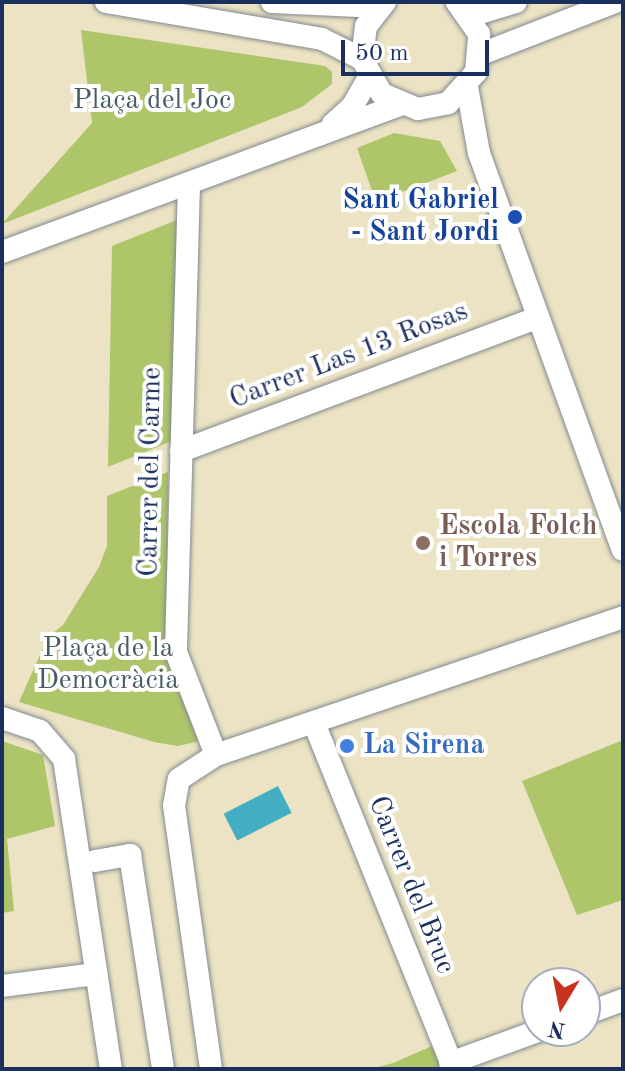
<!DOCTYPE html>
<meta charset="utf-8">
<style>
body{margin:0}
#map{position:relative;width:625px;height:1071px;overflow:hidden;background:#ebe3c3;font-family:"Old Standard TT",serif}
div>[style]{position:absolute}
.green>*{inset:0;background:#aec56a}
.water>*{inset:0;background:#43adc2;transform-origin:0 0}
.roads{filter:drop-shadow(0 0 2px #838990) drop-shadow(0 0 2px #838990)}
.street>*{height:22px;margin:-11px;padding:0 11px;transform-origin:11px;border-radius:11px;background:#fff}
.dots>*{width:22px;height:22px;translate:-50% -50%;box-sizing:border-box;border:4px solid #fff;border-radius:50%}
span{translate:-50% -50%;white-space:nowrap;text-align:center;line-height:1.15;-webkit-text-stroke:8px #fff;paint-order:stroke}
.park-label{font-size:28px;color:#475c62}
.transit-label{font-size:28px;color:#164399;font-weight:700}
.right{translate:-100% -50%;text-align:right}
.street-label{font-size:28px;color:#1b2f5e}
.education-label{font-size:28px;color:#785e54;font-weight:700}
.left{translate:0 -50%;text-align:left}
.shop-label{font-size:28px;color:#366cbe;font-weight:700}
.frame{position:absolute;inset:0;border:4px solid #1b2f5e;pointer-events:none}
.north{position:absolute;left:521px;top:967px;width:80px;height:80px;box-sizing:border-box;background:#fff;border:2px solid #a4acbf;border-radius:50%;rotate:190deg;font-size:22px;font-weight:700;line-height:32px;text-align:center;color:#1b2f5e}
.north::after{content:'';display:block;margin:auto;width:28px;height:36px;background:#c8321e;clip-path:polygon(50% 0,100% 100%,50% 72%,0 100%)}
.scale{position:absolute;left:341px;top:40px;width:148px;height:36px;box-sizing:border-box;border:4px solid #1b2f5e;border-top:0;padding-left:10px;font-size:24px;line-height:28px;white-space:nowrap;color:#1b2f5e;-webkit-text-stroke:6px #fff;paint-order:stroke}
</style>
<div id="map">
<div class="green">
<i style="clip-path:polygon(81px 30px,325px 66px,332px 72px,332px 84px,302px 107px,2px 224px,92px 123px)"></i>
<i style="clip-path:polygon(394px 133px,440px 141px,457px 171px,376px 202px,357px 148px)"></i>
<i style="clip-path:polygon(177px 220px,172px 441px,108px 467px,112px 246px)"></i>
<i style="clip-path:polygon(168px 472px,167px 653px,200px 741px,178px 746px,154px 742px,19px 702px,48px 637px,63px 625px,99px 567px,107px 546px,107px 496px)"></i>
<i style="clip-path:polygon(623px 740px,623px 900px,577px 915px,522px 781px)"></i>
<i style="clip-path:polygon(2px 741px,43px 755px,55px 826px,7px 839px,14px 911px,2px 913px)"></i>
<i style="clip-path:polygon(432px 1046px,442px 1069px,371px 1069px,393px 1063px)"></i>
</div>
<div class="water">
<i style="left:278px;top:786px;width:30px;height:61px;rotate:63deg"></i>
</div>
<div class="roads">
<div class="street">
<i style="left:106px;top:2px;width:219px;rotate:9.7deg"></i>
<i style="left:322px;top:39px;width:45px;rotate:26.6deg"></i>
<i style="left:272px;top:2px;width:108px;rotate:2.7deg"></i>
<i style="left:385px;top:2px;width:31px;rotate:128deg"></i>
<i style="left:366px;top:26px;width:33px;rotate:97deg"></i>
<i style="left:362px;top:59px;width:40px;rotate:60.3deg"></i>
<i style="left:382px;top:94px;width:39px;rotate:23deg"></i>
<i style="left:418px;top:109px;width:31px;rotate:-11deg"></i>
<i style="left:448px;top:103px;width:42px;rotate:-47.9deg"></i>
<i style="left:476px;top:72px;width:38px;rotate:-85deg"></i>
<i style="left:479px;top:34px;width:39px;rotate:-125deg"></i>
<i style="left:470px;top:16px;width:48px;rotate:-16.9deg"></i>
<i style="left:481px;top:54px;width:144px;rotate:-21.2deg"></i>
<i style="left:467px;top:87px;width:67px;rotate:79.7deg"></i>
<i style="left:479px;top:153px;width:422px;rotate:70.1deg"></i>
<i style="left:333px;top:124px;width:25px;rotate:-42deg"></i>
<i style="left:352px;top:107px;width:34px;rotate:-60deg"></i>
<i style="left:189px;top:184px;width:468px;rotate:91.6deg"></i>
<i style="left:176px;top:652px;width:110px;rotate:68.8deg"></i>
<i style="left:2px;top:252px;width:424px;rotate:-20.3deg"></i>
<i style="left:181px;top:451px;width:380px;rotate:-20.5deg"></i>
<i style="left:2px;top:718px;width:40px;rotate:18.9deg"></i>
<i style="left:40px;top:731px;width:37px;rotate:49deg"></i>
<i style="left:64px;top:759px;width:314px;rotate:81.4deg"></i>
<i style="left:314px;top:723px;width:373px;rotate:68deg"></i>
<i style="left:95px;top:861px;width:36px;rotate:-10deg"></i>
<i style="left:130px;top:855px;width:217px;rotate:81.2deg"></i>
<i style="left:2px;top:986px;width:95px;rotate:-7.3deg"></i>
<i style="left:585px;top:1014px;width:40px;rotate:-20.2deg"></i>
<i style="left:450px;top:1063px;width:94px;rotate:-20deg"></i>
<i style="left:211px;top:1069px;width:266px;rotate:-98deg"></i>
<i style="left:174px;top:806px;width:27px;rotate:-80deg"></i>
<i style="left:179px;top:779px;width:44px;rotate:-33deg"></i>
<i style="left:216px;top:755px;width:430px;rotate:-18.7deg"></i>
</div>
</div>
<div class="dots">
<i style="left:515px;top:217px;background:#1a4fb4"></i>
<i style="left:423px;top:543px;background:#8d6e63"></i>
<i style="left:347px;top:746px;background:#3f7fe0"></i>
</div>
<div class="park-label">
<span style="left:152px;top:101px">Plaça del Joc</span>
<span style="left:108px;top:665px">Plaça de la<br>Democràcia</span>
</div>
<div class="transit-label">
<span class="right" style="left:499px;top:217px">Sant Gabriel<br>- Sant Jordi</span>
</div>
<div class="street-label">
<span style="left:349px;top:356px;rotate:-21deg">Carrer Las 13 Rosas</span>
<span style="left:151px;top:472px;rotate:-89deg">Carrer del Carme</span>
<span style="left:411px;top:885px;rotate:68deg">Carrer del Bruc</span>
</div>
<div class="education-label">
<span class="left" style="left:439px;top:543px">Escola Folch<br>i Torres</span>
</div>
<div class="shop-label">
<span class="left" style="left:363px;top:746px">La Sirena</span>
</div>
<div class="frame"></div>
<div class="north">N</div>
<div class="scale">50 m</div>
</div>
